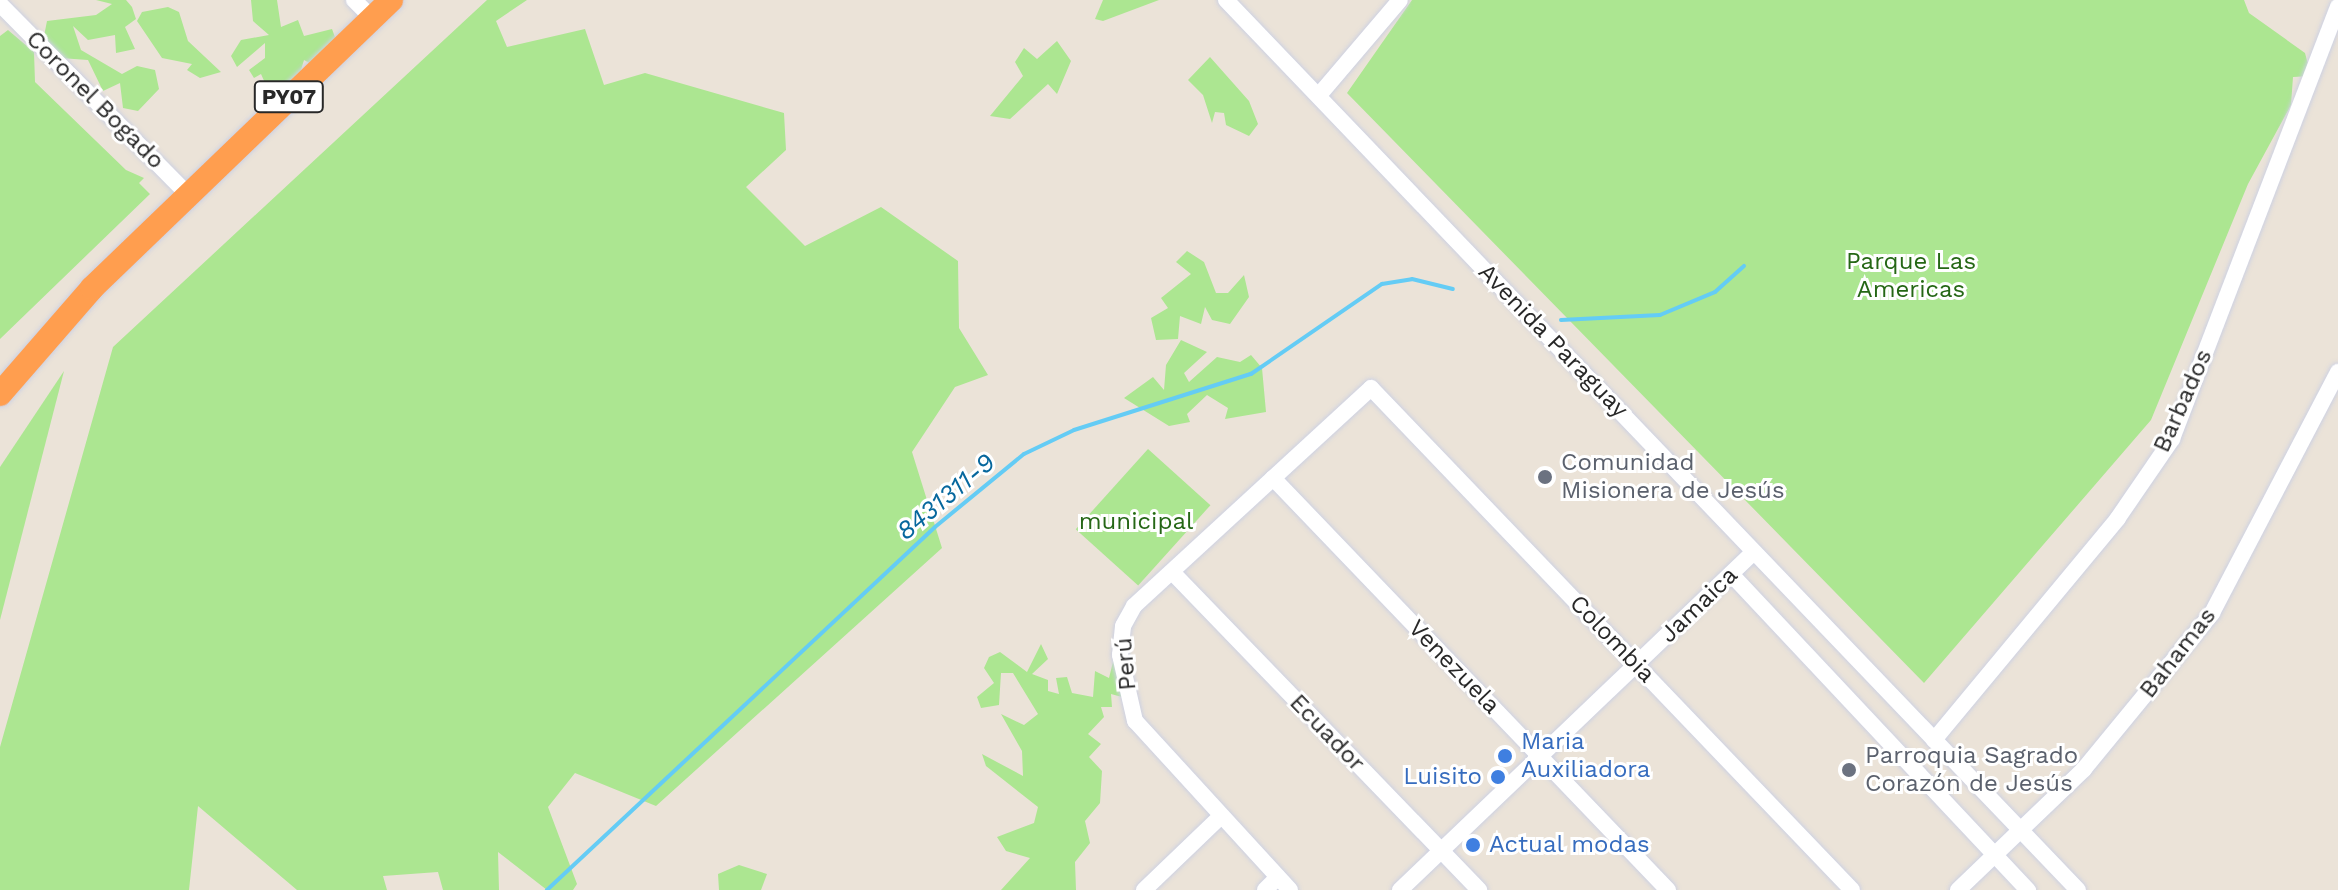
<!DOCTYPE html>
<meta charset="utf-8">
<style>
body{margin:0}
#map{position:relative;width:2338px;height:890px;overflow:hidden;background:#ebe3d8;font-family:"Work Sans",sans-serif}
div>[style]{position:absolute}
.green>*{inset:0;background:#ace691;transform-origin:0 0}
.stream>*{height:4px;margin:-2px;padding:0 2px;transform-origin:2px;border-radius:2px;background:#64ccf5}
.roads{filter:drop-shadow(0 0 2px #cdd1e2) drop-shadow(0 0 2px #cdd1e2)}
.minor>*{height:16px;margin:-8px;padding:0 8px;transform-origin:8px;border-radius:8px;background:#fff}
.highway>*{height:24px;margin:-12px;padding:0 12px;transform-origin:12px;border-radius:12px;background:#ff9e4f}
.dots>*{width:22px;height:22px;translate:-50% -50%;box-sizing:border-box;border:4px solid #fff;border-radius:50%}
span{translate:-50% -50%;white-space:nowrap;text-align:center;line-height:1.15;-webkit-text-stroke:6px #fff;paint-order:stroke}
.shield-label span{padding:2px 6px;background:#fff;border:2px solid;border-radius:6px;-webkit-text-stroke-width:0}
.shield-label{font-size:22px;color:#282828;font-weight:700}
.street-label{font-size:24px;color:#282828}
.park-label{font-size:24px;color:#256715}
.worship-label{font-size:24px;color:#5b616d}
.left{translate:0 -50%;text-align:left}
.shop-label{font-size:24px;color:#366cbe}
.right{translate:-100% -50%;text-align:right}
.water-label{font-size:26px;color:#06679d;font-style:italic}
</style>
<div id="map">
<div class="green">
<i style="clip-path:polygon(96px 0,126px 0,132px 7px,136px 19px,125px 27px,135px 49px,116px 53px,115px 35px,88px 40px,73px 26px,81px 50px,122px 74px,137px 66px,155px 70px,159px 89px,138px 111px,123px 108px,120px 83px,103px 91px,88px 60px,60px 58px,44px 36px,47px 21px,96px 15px,112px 4px)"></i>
<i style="clip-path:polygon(251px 0,277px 0,281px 27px,298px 20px,304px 36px,332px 29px,339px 48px,315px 66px,304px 60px,296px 87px,265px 83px,261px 74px,254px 78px,249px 70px,265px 58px,265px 43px,237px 67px,231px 56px,241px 40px,269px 35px,253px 21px)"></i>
<i style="clip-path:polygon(487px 0,527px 0,496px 21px,507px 47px,585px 29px,604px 85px,645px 73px,784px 113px,786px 150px,746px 187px,805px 246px,881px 207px,958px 261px,959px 328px,988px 375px,955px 387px,912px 452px,942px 548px,656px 806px,575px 773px,548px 807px,577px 884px,573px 890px,547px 890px,498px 852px,499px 890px,443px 890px,438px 872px,383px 876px,387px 890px,297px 890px,198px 806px,189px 890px,0 890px,0 747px,113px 347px)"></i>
<i style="clip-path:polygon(1103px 0,1159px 0,1103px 21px,1095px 19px)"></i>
<i style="clip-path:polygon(1412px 0,2244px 0,2249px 13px,2305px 53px,2311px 76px,2293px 77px,2291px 105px,2248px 184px,2151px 420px,1924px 683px,1347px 93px)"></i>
<i style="clip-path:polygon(168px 7px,179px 12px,188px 41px,221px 72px,200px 78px,187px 70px,192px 64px,162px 58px,137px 21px,142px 12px)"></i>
<i style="clip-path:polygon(8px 30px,34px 52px,35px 82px,126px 170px,144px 178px,139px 183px,150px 194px,0 339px,0 36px)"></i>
<i style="clip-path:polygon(1057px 41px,1071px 61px,1057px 94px,1048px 84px,1010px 119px,990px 116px,1023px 76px,1015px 62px,1024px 48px,1037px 59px)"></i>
<i style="clip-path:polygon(1210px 57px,1249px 101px,1258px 124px,1249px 136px,1226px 125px,1224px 113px,1215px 112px,1212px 123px,1203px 95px,1188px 80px)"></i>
<i style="clip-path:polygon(1187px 251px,1204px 262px,1216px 293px,1228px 293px,1244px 275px,1249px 297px,1230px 324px,1212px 320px,1205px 307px,1201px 324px,1180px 316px,1178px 339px,1156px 340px,1151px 318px,1168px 308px,1161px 298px,1191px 274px,1176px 262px)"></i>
<i style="clip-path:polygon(1181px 340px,1207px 352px,1184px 373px,1189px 382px,1217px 357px,1240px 362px,1251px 355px,1262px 368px,1266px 412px,1225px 419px,1228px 408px,1207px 395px,1187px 414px,1190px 422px,1169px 426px,1124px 398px,1153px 377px,1164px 390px,1166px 365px)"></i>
<i style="clip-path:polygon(64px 371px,0 620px,0 467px)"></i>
<i style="left:1148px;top:449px;width:84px;height:108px;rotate:42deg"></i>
<i style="clip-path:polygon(1041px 644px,1048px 659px,1032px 674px,1048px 680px,1048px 691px,1059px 694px,1056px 678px,1067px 677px,1072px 693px,1093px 697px,1095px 671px,1109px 678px,1114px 658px,1122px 697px,1111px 694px,1112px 707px,1101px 707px,1104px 717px,1088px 734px,1101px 744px,1089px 757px,1102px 771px,1100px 803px,1085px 821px,1090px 843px,1075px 862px,1076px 890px,1001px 890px,1030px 858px,1006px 851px,997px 837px,1034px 823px,1038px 807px,986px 766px,982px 754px,1023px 776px,1022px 751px,1001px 714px,1024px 725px,1038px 714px,1013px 673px,1001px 673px,999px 705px,981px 708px,977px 697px,994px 683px,984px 668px,989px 657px,1000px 652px,1027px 672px)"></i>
<i style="clip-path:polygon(739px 865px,767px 874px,761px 890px,719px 890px,718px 874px)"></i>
</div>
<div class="stream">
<i style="left:1561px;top:320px;width:99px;rotate:-2.9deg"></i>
<i style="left:1660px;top:315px;width:60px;rotate:-22.7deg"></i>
<i style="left:1715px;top:292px;width:39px;rotate:-42deg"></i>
<i style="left:547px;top:890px;width:531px;rotate:-43.09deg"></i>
<i style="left:935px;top:527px;width:115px;rotate:-39.4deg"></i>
<i style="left:1024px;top:454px;width:55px;rotate:-25.6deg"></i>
<i style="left:1074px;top:430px;width:186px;rotate:-17.6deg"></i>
<i style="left:1251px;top:374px;width:159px;rotate:-34.5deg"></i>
<i style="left:1382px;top:284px;width:30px;rotate:-9deg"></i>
<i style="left:1412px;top:279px;width:42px;rotate:13.7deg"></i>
</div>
<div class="roads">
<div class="minor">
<i style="left:354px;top:0;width:24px;rotate:45deg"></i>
<i style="left:1226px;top:0;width:1232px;rotate:46.25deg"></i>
<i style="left:0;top:4px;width:271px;rotate:45.4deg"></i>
<i style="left:1320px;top:94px;width:123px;rotate:-49.6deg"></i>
<i style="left:1273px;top:478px;width:571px;rotate:46.21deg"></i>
<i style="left:1731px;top:574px;width:434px;rotate:46.8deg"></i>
<i style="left:1175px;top:575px;width:438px;rotate:46deg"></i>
<i style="left:1934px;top:740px;width:288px;rotate:-50.3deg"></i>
<i style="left:2118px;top:518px;width:96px;rotate:-55.6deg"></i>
<i style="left:2172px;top:439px;width:463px;rotate:-69deg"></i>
<i style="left:1144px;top:890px;width:105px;rotate:-43.8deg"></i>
<i style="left:1265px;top:890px;width:18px;rotate:-45deg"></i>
<i style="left:1290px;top:890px;width:229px;rotate:-132.5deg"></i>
<i style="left:1135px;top:721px;width:68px;rotate:-102.8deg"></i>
<i style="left:1120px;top:655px;width:29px;rotate:-84deg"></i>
<i style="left:1123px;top:626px;width:23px;rotate:-61deg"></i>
<i style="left:1134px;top:606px;width:322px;rotate:-42.6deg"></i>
<i style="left:1371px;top:388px;width:695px;rotate:46.22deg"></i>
<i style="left:1400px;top:890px;width:489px;rotate:-43.7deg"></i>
<i style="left:1958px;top:890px;width:175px;rotate:-43.8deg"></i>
<i style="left:2084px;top:769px;width:202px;rotate:-50.6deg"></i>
<i style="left:2212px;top:613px;width:272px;rotate:-62.4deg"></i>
</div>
<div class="highway">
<i style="left:0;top:394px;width:140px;rotate:-49deg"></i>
<i style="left:92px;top:288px;width:415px;rotate:-43.9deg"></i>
</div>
</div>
<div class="dots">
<i style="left:1545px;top:477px;background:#6b7280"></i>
<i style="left:1505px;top:756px;background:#3f7fe0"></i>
<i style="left:1849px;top:770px;background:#6b7280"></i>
<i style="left:1498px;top:777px;background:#3f7fe0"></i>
<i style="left:1473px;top:845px;background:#3f7fe0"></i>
</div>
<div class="shield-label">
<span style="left:289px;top:97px">PY07</span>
</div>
<div class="street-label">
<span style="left:95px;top:100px;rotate:45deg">Coronel Bogado</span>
<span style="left:1553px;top:341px;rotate:46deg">Avenida Paraguay</span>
<span style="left:2183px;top:401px;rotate:-66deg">Barbados</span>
<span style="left:1699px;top:605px;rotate:-44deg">Jamaica</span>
<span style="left:1612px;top:639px;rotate:46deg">Colombia</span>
<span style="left:2178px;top:653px;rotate:-52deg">Bahamas</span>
<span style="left:1126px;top:664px;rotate:-95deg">Perú</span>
<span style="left:1454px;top:667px;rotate:46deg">Venezuela</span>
<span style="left:1327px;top:733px;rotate:46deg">Ecuador</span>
</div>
<div class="park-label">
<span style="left:1911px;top:276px">Parque Las<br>Americas</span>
<span style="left:1136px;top:522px">municipal</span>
</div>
<div class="worship-label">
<span class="left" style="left:1561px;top:477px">Comunidad<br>Misionera de Jesús</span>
<span class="left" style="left:1865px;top:770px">Parroquia Sagrado<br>Corazón de Jesús</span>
</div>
<div class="shop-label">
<span class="left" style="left:1521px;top:756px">Maria<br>Auxiliadora</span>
<span class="right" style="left:1482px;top:777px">Luisito</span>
<span class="left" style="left:1489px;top:845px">Actual modas</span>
</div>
<div class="water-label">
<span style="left:946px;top:497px;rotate:-40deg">8431311-9</span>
</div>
</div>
